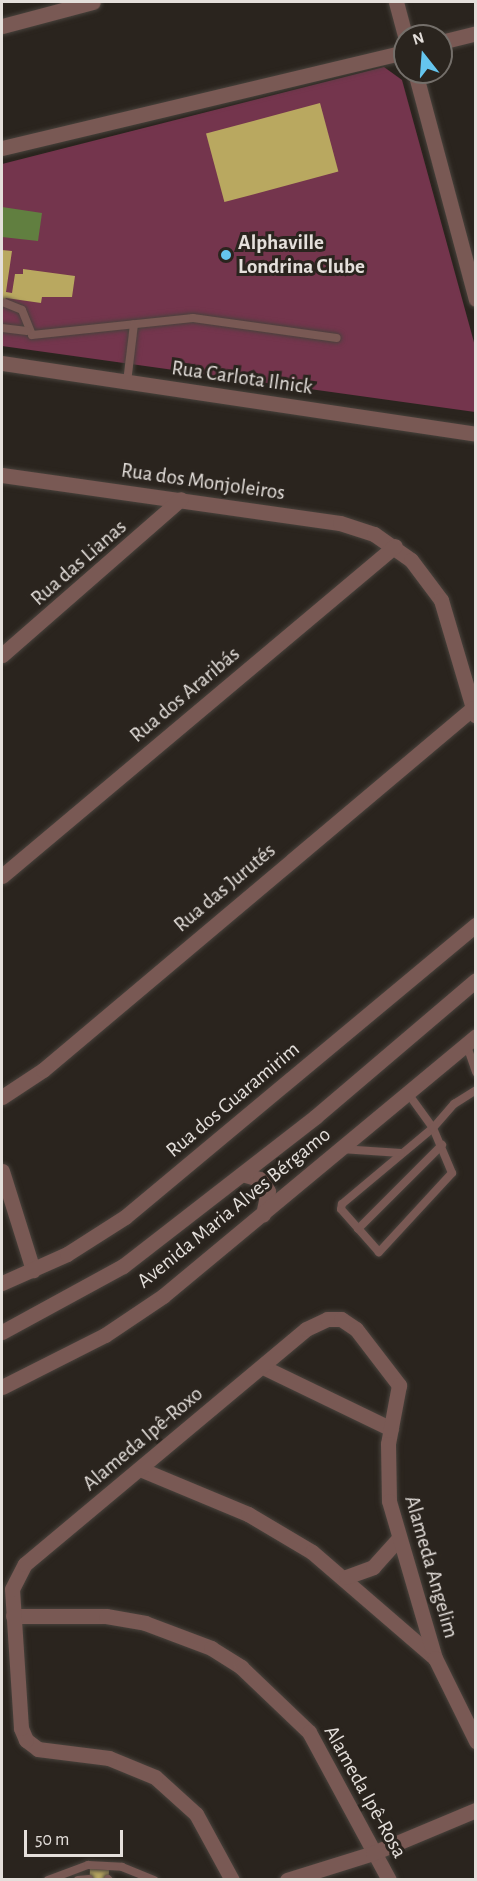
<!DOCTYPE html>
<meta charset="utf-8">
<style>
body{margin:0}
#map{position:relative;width:477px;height:1881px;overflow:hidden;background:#2a241e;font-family:"Alegreya Sans",sans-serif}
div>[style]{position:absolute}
.green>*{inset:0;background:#74354d}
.water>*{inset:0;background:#617f40}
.building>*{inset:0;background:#b9a860;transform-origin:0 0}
.roads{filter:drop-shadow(0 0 2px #48423c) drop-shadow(0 0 2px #48423c)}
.service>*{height:8px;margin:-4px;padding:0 4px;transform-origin:4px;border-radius:4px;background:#795954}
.minor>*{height:15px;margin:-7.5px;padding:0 7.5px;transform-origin:7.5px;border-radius:7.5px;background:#795954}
.tertiary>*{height:15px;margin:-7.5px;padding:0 7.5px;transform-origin:7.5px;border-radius:7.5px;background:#795954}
.dots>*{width:16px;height:16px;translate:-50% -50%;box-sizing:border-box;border:3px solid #2a241e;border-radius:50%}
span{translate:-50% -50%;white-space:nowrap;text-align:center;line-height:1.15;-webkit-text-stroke:6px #2a241e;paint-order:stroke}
.poi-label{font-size:21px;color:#e4dfdb;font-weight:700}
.left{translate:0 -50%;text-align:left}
.street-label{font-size:21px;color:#e4dfdb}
.frame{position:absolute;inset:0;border:3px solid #e4dfdb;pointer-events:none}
.north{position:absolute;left:393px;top:24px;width:60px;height:60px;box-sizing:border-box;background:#2a241e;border:2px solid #746f6a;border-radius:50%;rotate:343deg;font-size:16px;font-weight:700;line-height:24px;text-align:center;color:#e4dfdb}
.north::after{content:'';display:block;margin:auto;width:21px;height:27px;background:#65c5ee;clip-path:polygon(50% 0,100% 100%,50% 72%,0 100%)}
.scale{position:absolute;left:24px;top:1830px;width:99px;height:27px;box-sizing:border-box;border:3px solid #e4dfdb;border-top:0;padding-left:8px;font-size:18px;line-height:21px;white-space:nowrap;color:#e4dfdb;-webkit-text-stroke:4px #2a241e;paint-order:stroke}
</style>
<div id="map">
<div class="green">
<i style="clip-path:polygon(384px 67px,402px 80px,475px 346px,475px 412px,2px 346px,2px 164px)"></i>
</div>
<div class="water">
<i style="clip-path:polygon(2px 207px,42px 213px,38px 241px,2px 237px)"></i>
</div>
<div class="building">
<i style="left:320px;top:103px;width:71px;height:118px;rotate:75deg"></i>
<i style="clip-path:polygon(2px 250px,12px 251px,6px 292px,12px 293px,15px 274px,23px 274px,23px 269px,75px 276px,72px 297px,42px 297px,41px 303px,6px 298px,2px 305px)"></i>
<i style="left:90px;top:1869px;width:19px;height:11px;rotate:3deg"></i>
</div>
<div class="roads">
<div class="service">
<i style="left:5px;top:303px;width:18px;rotate:22deg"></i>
<i style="left:22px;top:310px;width:27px;rotate:68deg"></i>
<i style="left:32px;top:335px;width:162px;rotate:-6deg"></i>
<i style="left:193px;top:318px;width:145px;rotate:7.9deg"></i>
<i style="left:2px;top:328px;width:25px;rotate:7deg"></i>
<i style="left:127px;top:382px;width:58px;rotate:-83.1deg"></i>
<i style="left:466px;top:1043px;width:31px;rotate:71deg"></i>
<i style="left:407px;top:1092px;width:44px;rotate:54.2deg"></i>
<i style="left:433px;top:1128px;width:49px;rotate:67.1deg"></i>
<i style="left:452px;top:1173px;width:108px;rotate:132.7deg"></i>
<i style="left:379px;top:1252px;width:57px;rotate:-131.5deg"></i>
<i style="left:341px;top:1209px;width:5px;rotate:-79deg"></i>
<i style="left:342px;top:1204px;width:119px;rotate:-39.9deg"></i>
<i style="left:433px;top:1128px;width:32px;rotate:-49deg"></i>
<i style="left:454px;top:1104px;width:26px;rotate:-32deg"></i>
<i style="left:341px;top:1149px;width:60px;rotate:3.8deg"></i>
<i style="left:358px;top:1229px;width:119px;rotate:-45deg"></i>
<i style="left:108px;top:1879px;width:1px;rotate:45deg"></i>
<i style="left:48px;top:1880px;width:43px;rotate:-20.6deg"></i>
<i style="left:88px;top:1865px;width:34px;rotate:3deg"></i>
<i style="left:122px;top:1867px;width:35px;rotate:22deg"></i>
<i style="left:78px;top:1880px;width:11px;rotate:-5deg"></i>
</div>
<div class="minor">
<i style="left:2px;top:26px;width:94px;rotate:-14.8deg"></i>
<i style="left:441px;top:42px;width:36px;rotate:-14deg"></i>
<i style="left:2px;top:148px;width:414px;rotate:-13.4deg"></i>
<i style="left:2px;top:363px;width:479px;rotate:8.5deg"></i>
<i style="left:2px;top:475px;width:341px;rotate:8.1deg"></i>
<i style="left:340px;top:523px;width:36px;rotate:18deg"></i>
<i style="left:374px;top:534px;width:45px;rotate:35.1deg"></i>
<i style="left:411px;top:560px;width:50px;rotate:53.1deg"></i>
<i style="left:441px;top:600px;width:120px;rotate:73.5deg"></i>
<i style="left:2px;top:655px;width:237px;rotate:-41.1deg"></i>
<i style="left:2px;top:876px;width:513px;rotate:-40.02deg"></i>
<i style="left:2px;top:1097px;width:49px;rotate:-33.4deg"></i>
<i style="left:43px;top:1070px;width:562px;rotate:-40.09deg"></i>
<i style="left:2px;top:1171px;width:104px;rotate:72.6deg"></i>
<i style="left:2px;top:1283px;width:71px;rotate:-24deg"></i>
<i style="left:67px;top:1254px;width:69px;rotate:-32.5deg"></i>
<i style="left:125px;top:1217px;width:457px;rotate:-39.8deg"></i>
<i style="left:263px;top:1367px;width:142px;rotate:25.8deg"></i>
<i style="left:140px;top:1469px;width:117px;rotate:22.6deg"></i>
<i style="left:248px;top:1514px;width:74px;rotate:30.7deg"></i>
<i style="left:312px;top:1552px;width:162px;rotate:40.8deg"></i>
<i style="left:346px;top:1577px;width:29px;rotate:-20deg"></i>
<i style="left:373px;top:1567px;width:38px;rotate:-48deg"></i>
<i style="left:13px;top:1616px;width:93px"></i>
<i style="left:106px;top:1616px;width:40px;rotate:10deg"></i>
<i style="left:145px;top:1623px;width:71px;rotate:20.7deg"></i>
<i style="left:211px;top:1648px;width:36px;rotate:32deg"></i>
<i style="left:241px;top:1667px;width:94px;rotate:43.7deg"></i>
<i style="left:309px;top:1732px;width:168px;rotate:61.6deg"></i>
<i style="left:232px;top:1880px;width:75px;rotate:-118.6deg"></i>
<i style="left:196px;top:1814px;width:55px;rotate:-137.9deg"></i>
<i style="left:155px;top:1777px;width:50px;rotate:-157.6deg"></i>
<i style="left:109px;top:1758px;width:72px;rotate:-172.8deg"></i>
<i style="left:38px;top:1749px;width:15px;rotate:-143deg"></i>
<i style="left:26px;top:1740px;width:13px;rotate:-113deg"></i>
<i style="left:21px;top:1728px;width:139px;rotate:-93.7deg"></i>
<i style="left:12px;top:1589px;width:28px;rotate:-63deg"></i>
<i style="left:25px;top:1564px;width:366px;rotate:-39.9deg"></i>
<i style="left:306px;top:1329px;width:23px;rotate:-25deg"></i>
<i style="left:327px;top:1319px;width:14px"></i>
<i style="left:341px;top:1319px;width:18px;rotate:34deg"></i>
<i style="left:356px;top:1329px;width:71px;rotate:52.5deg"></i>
<i style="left:399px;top:1385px;width:60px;rotate:100.6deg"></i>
<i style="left:388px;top:1444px;width:57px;rotate:89deg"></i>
<i style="left:389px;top:1501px;width:164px;rotate:73.7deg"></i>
<i style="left:435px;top:1658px;width:93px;rotate:63.7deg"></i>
<i style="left:287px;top:1880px;width:90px;rotate:-17.4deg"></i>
<i style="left:373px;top:1853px;width:112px;rotate:-22.7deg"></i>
</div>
<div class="tertiary">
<i style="left:396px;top:2px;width:35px;rotate:75deg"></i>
<i style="left:415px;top:72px;width:235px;rotate:75deg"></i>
<i style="left:242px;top:1174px;width:19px;rotate:16deg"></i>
<i style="left:260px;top:1179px;width:14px;rotate:56deg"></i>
<i style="left:268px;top:1191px;width:24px;rotate:102deg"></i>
<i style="left:2px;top:1332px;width:138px;rotate:-28.6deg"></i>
<i style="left:123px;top:1266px;width:243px;rotate:-37.8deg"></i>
<i style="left:315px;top:1117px;width:211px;rotate:-40.4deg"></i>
<i style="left:2px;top:1387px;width:115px;rotate:-26.8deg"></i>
<i style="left:105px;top:1335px;width:70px;rotate:-33.9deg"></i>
<i style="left:163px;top:1296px;width:407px;rotate:-39.7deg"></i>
</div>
</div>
<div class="dots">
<i style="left:226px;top:255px;background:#65c5ee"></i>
</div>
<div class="poi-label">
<span class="left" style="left:238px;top:255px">Alphaville<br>Londrina Clube</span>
</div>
<div class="street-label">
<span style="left:242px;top:378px;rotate:8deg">Rua Carlota Ilnick</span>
<span style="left:203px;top:482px;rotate:8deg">Rua dos Monjoleiros</span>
<span style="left:79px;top:563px;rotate:-41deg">Rua das Lianas</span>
<span style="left:185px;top:695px;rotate:-40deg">Rua dos Araribás</span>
<span style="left:225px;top:888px;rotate:-40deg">Rua das Jurutés</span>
<span style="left:233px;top:1100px;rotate:-40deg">Rua dos Guaramirim</span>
<span style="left:234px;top:1208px;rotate:-39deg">Avenida Maria Alves Bérgamo</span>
<span style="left:143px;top:1439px;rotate:-40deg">Alameda Ipê-Roxo</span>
<span style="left:431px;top:1567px;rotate:74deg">Alameda Angelim</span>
<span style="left:365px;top:1792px;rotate:61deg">Alameda Ipê-Rosa</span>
</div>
<div class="frame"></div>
<div class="north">N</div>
<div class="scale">50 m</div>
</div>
